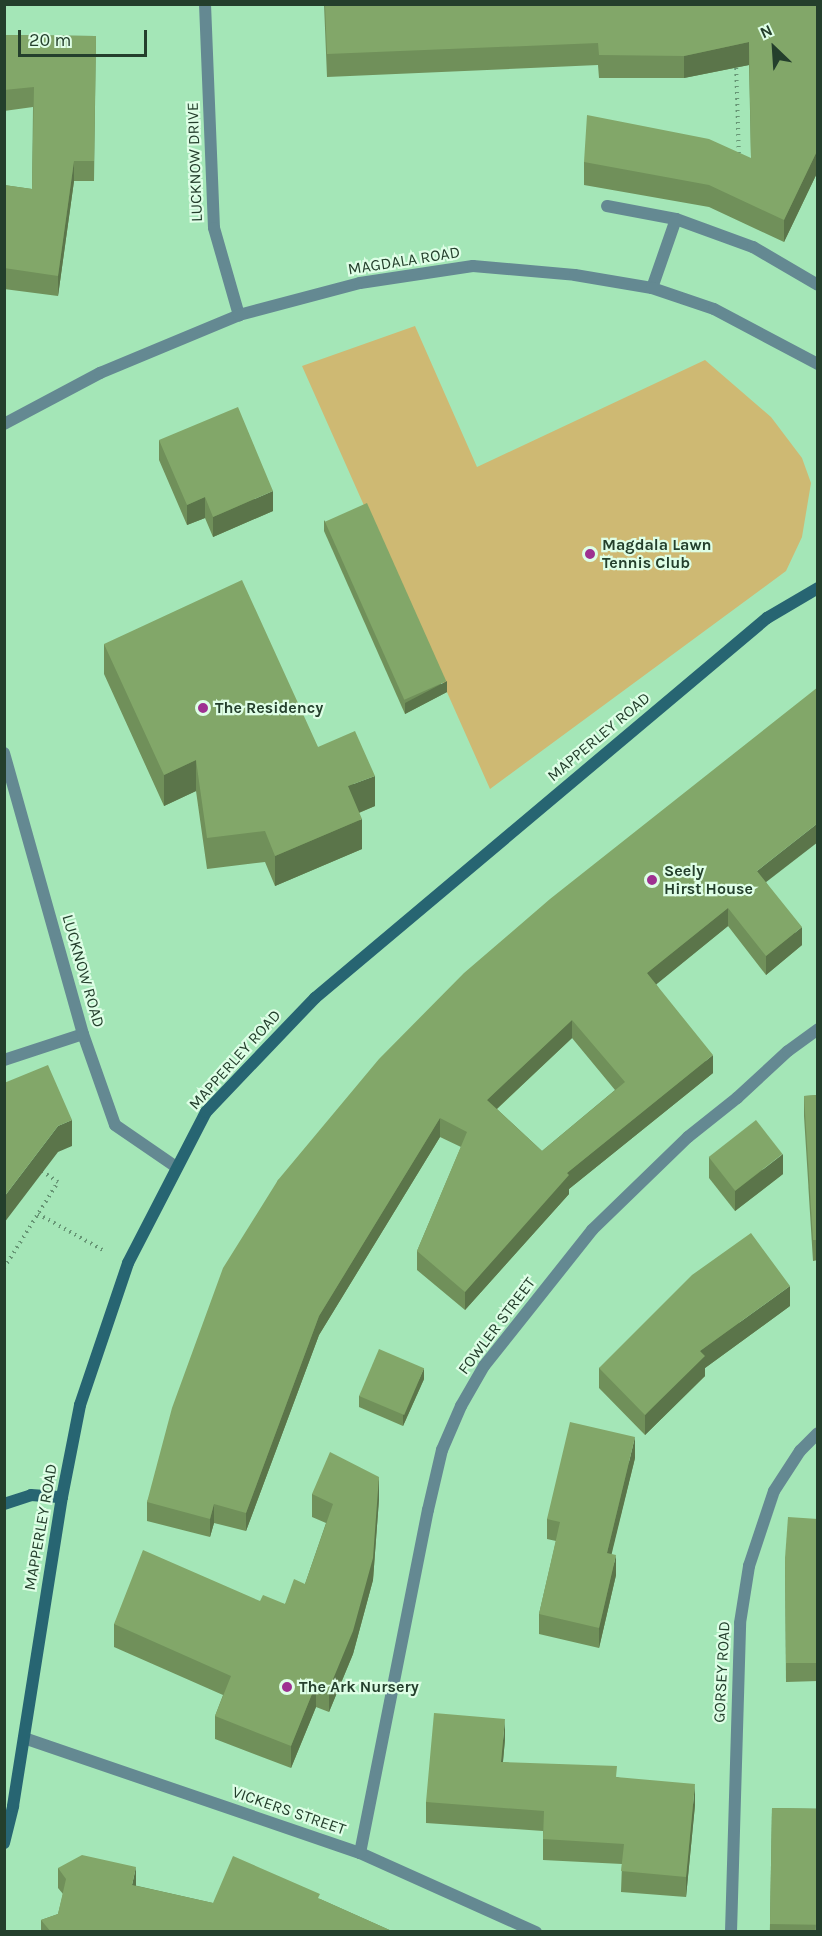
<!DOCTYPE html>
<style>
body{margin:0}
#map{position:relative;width:822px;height:1936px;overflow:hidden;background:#a4e6b7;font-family:Karla,sans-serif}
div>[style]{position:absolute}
.green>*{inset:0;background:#ceb973}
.path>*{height:4px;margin-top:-2px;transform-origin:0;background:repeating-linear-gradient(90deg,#679675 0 1.5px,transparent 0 6px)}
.lane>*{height:12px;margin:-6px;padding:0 6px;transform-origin:6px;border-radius:6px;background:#648992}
.street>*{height:12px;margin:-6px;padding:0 6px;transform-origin:6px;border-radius:6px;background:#648992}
.secondary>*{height:12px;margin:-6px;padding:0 6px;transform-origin:6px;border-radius:6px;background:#276572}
.wall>*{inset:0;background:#70905a;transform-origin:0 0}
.shaded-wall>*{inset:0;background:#5b754a}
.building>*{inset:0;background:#82a769;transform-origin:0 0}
.dots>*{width:16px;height:16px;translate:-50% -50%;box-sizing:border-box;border:3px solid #defee6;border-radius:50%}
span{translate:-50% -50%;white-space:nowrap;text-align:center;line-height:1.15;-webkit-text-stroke:4.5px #defee6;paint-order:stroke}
.street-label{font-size:16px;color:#243f2c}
.poi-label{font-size:16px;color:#243f2c;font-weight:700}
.left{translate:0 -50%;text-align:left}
.frame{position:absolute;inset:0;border:6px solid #243f2c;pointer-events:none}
.north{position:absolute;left:744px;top:18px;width:60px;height:60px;-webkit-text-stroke:4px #defee6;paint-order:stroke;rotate:335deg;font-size:16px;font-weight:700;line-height:24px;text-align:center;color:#243f2c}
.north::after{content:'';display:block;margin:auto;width:21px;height:27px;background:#243f2c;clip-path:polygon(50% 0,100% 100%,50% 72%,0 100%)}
.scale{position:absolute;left:18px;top:30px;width:129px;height:27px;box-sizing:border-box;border:3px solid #243f2c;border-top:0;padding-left:8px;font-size:18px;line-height:21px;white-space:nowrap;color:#243f2c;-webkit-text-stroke:4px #defee6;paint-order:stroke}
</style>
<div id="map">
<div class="green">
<i style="clip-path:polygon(415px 326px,477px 467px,705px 360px,771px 417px,802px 458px,811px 483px,802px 537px,786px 571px,490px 789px,302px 366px)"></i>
</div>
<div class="path">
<i style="left:736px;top:62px;width:95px;rotate:88.2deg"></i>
<i style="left:38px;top:1214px;width:74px;rotate:29deg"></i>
<i style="left:4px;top:1268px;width:102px;rotate:-57.9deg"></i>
<i style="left:58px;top:1182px;width:22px;rotate:-146deg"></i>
<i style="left:4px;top:1284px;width:4px;rotate:90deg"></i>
</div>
<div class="lane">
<i style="left:607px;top:206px;width:70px;rotate:10.7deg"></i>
<i style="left:676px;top:219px;width:82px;rotate:20deg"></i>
<i style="left:753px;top:247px;width:75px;rotate:30.3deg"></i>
<i style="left:652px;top:288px;width:73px;rotate:-70.8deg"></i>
<i style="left:4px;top:1060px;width:83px;rotate:-18.2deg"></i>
</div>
<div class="street">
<i style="left:205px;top:4px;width:224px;rotate:87.7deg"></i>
<i style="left:214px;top:228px;width:91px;rotate:74deg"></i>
<i style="left:4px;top:424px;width:109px;rotate:-28deg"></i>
<i style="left:100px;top:373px;width:151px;rotate:-22.6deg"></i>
<i style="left:239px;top:315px;width:125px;rotate:-14.8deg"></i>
<i style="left:360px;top:283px;width:114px;rotate:-8.6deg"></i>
<i style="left:473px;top:266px;width:102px;rotate:5deg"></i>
<i style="left:575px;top:275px;width:78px;rotate:9.6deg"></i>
<i style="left:652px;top:288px;width:65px;rotate:18.7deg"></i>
<i style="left:714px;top:309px;width:118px;rotate:27.9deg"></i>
<i style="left:4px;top:753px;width:292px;rotate:74.3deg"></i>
<i style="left:83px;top:1034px;width:96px;rotate:70.6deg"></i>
<i style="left:115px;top:1125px;width:74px;rotate:34.5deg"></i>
<i style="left:24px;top:1738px;width:355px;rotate:18.9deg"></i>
<i style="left:360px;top:1853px;width:193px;rotate:24.2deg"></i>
<i style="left:360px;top:1853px;width:350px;rotate:-78.8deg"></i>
<i style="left:428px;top:1510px;width:62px;rotate:-76.9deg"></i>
<i style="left:442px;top:1450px;width:48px;rotate:-66.6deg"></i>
<i style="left:461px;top:1406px;width:46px;rotate:-60.1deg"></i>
<i style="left:484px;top:1366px;width:174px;rotate:-51.5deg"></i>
<i style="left:592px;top:1230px;width:134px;rotate:-44.1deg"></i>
<i style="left:688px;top:1137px;width:63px;rotate:-38.5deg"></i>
<i style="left:737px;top:1098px;width:69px;rotate:-42.7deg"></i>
<i style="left:788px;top:1051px;width:37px;rotate:-36deg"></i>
<i style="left:731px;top:1932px;width:309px;rotate:-88.3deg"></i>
<i style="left:740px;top:1623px;width:58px;rotate:-81deg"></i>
<i style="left:749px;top:1566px;width:79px;rotate:-71.6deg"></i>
<i style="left:774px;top:1491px;width:48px;rotate:-57deg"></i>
<i style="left:800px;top:1451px;width:25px;rotate:-45deg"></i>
</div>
<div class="secondary">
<i style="left:4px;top:1504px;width:28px;rotate:-18deg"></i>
<i style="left:31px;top:1495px;width:31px;rotate:4deg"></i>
<i style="left:4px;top:1843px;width:38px;rotate:-76deg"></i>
<i style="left:13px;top:1806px;width:313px;rotate:-81deg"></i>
<i style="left:62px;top:1497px;width:94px;rotate:-78.9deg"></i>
<i style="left:80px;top:1405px;width:150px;rotate:-71.3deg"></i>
<i style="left:128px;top:1263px;width:170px;rotate:-62.7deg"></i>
<i style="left:206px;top:1112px;width:158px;rotate:-46.3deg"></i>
<i style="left:315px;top:998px;width:591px;rotate:-40.05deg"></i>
<i style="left:767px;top:618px;width:59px;rotate:-30.5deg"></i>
</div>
<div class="wall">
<i style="clip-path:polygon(324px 4px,818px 4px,818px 171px,784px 242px,709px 207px,584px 185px,584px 162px,751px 158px,749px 65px,684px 78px,599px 78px,598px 65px,327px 77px)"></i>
<i style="clip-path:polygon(4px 35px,96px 36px,94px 181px,74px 181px,58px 296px,4px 289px,4px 185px,32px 189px,33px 107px,4px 111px)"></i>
<i style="clip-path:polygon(159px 440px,273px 511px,213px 537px,205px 518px,187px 525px,159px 460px)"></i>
<i style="clip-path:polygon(324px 520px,447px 692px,405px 714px,324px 531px)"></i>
<i style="clip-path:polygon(104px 644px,318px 747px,375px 806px,359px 813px,362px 849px,275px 886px,265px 862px,207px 869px,196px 791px,164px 806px,104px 674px)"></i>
<i style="clip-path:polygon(evenodd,766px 882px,802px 945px,766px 975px,728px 926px,656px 984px,713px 1073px,569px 1189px,569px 1194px,465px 1310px,417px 1270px,417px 1251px,461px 1147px,440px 1137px,319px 1335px,246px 1531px,214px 1523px,210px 1537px,147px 1521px,147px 1502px,278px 1180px,766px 882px,572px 1038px,615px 1090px,542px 1151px,497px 1109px,572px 1038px)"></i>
<i style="clip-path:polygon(818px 1095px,818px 1260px,813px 1261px,804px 1116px,804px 1096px)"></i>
<i style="clip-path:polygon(709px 1157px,783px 1174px,735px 1211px,709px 1178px)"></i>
<i style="clip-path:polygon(790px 1306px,705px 1368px,705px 1376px,645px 1435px,599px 1388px,599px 1368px)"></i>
<i style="clip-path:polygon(424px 1379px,403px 1426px,359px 1407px,359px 1396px)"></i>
<i style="clip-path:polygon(635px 1458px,611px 1554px,616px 1575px,599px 1648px,539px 1634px,539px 1614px,556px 1541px,547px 1539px,547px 1519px)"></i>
<i style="clip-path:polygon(312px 1494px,379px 1499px,373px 1580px,353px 1654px,329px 1712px,316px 1707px,291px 1768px,215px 1739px,215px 1716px,223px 1695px,114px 1647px,114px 1624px,260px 1601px,285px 1604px,305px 1584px,326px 1523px,312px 1517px)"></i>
<i style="clip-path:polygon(818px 1519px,818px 1681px,786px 1682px,785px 1558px)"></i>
<i style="clip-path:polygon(505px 1739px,503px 1762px,617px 1777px,695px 1805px,686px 1897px,621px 1892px,622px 1864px,543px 1860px,543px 1831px,426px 1823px,426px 1802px)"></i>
<i style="left:772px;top:1808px;width:46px;height:124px;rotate:1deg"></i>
<i style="clip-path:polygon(58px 1868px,213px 1903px,320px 1899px,394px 1932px,41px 1932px,41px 1920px,58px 1914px,63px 1894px,58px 1888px)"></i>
</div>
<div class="shaded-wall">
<i style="clip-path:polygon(749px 42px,749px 65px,684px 78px,684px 56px)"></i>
<i style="clip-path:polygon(818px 149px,818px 171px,784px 242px,784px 220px)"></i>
<i style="clip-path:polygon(74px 161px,74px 181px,58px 296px,58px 276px)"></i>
<i style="clip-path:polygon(273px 491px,273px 511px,213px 537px,213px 517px)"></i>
<i style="clip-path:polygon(205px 497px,205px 518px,187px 525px,187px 505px)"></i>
<i style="clip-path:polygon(447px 681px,447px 692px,405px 714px,405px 703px)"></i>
<i style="clip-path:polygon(196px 760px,196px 791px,164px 806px,164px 775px)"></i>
<i style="clip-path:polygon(375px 776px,375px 806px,348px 817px,348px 786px)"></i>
<i style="clip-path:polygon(362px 819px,362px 849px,275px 886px,275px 856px)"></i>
<i style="clip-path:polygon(818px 823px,818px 842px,757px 889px,757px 871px)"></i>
<i style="clip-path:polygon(728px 908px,728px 926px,647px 992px,647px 973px)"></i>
<i style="clip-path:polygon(802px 927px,802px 945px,766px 975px,766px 956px)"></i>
<i style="clip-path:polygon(572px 1020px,572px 1038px,487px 1118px,487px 1100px)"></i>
<i style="clip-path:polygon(713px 1055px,713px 1073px,569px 1189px,569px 1194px,465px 1310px,465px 1292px,567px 1173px)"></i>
<i style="clip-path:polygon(440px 1118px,440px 1137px,319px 1335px,246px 1531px,246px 1513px,319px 1316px)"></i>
<i style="clip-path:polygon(72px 1120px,72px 1146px,58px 1152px,4px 1223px,4px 1197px,58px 1126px)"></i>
<i style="clip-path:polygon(783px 1154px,783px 1174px,735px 1211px,735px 1191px)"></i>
<i style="clip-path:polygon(790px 1286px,790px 1306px,705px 1368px,705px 1376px,645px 1435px,645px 1415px,700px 1351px)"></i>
<i style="clip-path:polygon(424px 1368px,424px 1379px,403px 1426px,403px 1415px)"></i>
<i style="clip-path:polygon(635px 1437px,635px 1458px,607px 1573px,607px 1553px)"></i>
<i style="clip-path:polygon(379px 1477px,379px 1499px,373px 1580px,353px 1654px,329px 1712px,329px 1689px)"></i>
<i style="clip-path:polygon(214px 1504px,214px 1523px,210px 1537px,210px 1519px)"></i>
<i style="clip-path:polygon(616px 1555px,616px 1575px,599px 1648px,599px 1628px)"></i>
<i style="clip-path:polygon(316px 1684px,316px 1707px,291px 1768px,291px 1746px)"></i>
<i style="clip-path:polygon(505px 1719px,505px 1739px,501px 1782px,501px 1762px)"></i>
<i style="clip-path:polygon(695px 1784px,695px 1805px,686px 1897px,686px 1877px)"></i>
<i style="clip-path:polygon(136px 1867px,136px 1887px,132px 1885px)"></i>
</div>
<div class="building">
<i style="clip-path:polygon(325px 4px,818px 4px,818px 149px,784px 220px,709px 185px,584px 162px,587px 115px,709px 139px,751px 158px,749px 42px,684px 56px,599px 55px,598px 43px,327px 54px)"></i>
<i style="clip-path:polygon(4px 35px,96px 36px,94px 161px,74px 161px,58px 276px,4px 268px,4px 185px,32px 189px,34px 87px,4px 90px)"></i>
<i style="clip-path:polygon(238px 407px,273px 491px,213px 517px,205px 497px,187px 505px,159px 440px)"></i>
<i style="left:367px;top:503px;width:195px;height:46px;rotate:66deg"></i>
<i style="clip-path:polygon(242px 580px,318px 747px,355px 731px,375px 776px,348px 786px,362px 819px,275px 856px,265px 831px,207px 838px,196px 760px,164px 775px,104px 644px)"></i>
<i style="clip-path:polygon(evenodd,818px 687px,818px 823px,757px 871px,802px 927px,766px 956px,728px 908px,647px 973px,713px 1055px,567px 1173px,569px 1175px,465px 1292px,417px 1251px,467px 1132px,440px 1118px,319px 1316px,246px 1513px,214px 1504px,210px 1519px,147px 1502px,172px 1408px,223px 1268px,278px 1180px,379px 1059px,464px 973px,550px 899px,818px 687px,572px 1020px,625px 1082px,542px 1151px,487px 1100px,572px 1020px)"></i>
<i style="clip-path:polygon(48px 1065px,72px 1120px,58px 1126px,4px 1197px,4px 1083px)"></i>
<i style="clip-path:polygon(818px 1095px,818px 1240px,813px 1240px,804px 1096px)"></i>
<i style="left:756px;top:1120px;width:43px;height:60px;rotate:52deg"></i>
<i style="clip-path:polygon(751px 1233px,790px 1286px,700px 1351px,705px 1356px,645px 1415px,599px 1368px,692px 1275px)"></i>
<i style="left:379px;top:1349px;width:49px;height:51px;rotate:23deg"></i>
<i style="clip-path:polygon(570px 1422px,635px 1437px,607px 1553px,616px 1555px,599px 1628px,539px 1614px,560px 1522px,547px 1519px)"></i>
<i style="clip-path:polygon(330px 1452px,379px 1477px,373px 1558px,353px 1631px,329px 1689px,316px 1684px,291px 1746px,215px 1716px,231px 1676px,114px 1624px,143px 1550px,260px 1601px,263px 1595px,285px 1604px,294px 1579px,305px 1584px,333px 1504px,312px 1494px)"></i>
<i style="clip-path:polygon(788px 1517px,818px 1519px,818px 1663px,786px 1663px,785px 1558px)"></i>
<i style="clip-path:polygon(434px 1713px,505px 1719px,501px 1762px,617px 1766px,616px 1777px,695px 1784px,686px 1877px,621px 1871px,624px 1844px,543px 1839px,544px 1811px,426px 1802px)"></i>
<i style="left:772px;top:1808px;width:46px;height:116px;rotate:1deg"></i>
<i style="clip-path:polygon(82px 1855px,136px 1867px,132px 1885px,213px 1903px,233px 1856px,320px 1894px,318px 1898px,394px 1932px,51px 1932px,41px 1920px,58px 1914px,66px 1879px,58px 1868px)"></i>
</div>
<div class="dots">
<i style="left:590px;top:554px;background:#9e3191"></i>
<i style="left:203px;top:708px;background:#9e3191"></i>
<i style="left:652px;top:880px;background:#9e3191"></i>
<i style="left:287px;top:1687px;background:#9e3191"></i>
</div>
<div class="street-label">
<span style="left:195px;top:162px;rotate:-92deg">LUCKNOW DRIVE</span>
<span style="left:404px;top:261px;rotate:-9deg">MAGDALA ROAD</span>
<span style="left:599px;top:737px;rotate:-40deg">MAPPERLEY ROAD</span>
<span style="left:83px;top:971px;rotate:74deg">LUCKNOW ROAD</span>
<span style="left:235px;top:1060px;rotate:-48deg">MAPPERLEY ROAD</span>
<span style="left:497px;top:1326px;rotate:-53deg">FOWLER STREET</span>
<span style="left:41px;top:1527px;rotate:-80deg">MAPPERLEY ROAD</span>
<span style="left:722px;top:1672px;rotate:-87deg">GORSEY ROAD</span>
<span style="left:289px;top:1811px;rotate:19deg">VICKERS STREET</span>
</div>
<div class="poi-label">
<span class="left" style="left:602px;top:554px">Magdala Lawn<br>Tennis Club</span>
<span class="left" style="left:215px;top:708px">The Residency</span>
<span class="left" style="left:664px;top:880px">Seely<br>Hirst House</span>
<span class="left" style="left:299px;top:1687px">The Ark Nursery</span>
</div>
<div class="frame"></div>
<div class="north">N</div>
<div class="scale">20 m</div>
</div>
